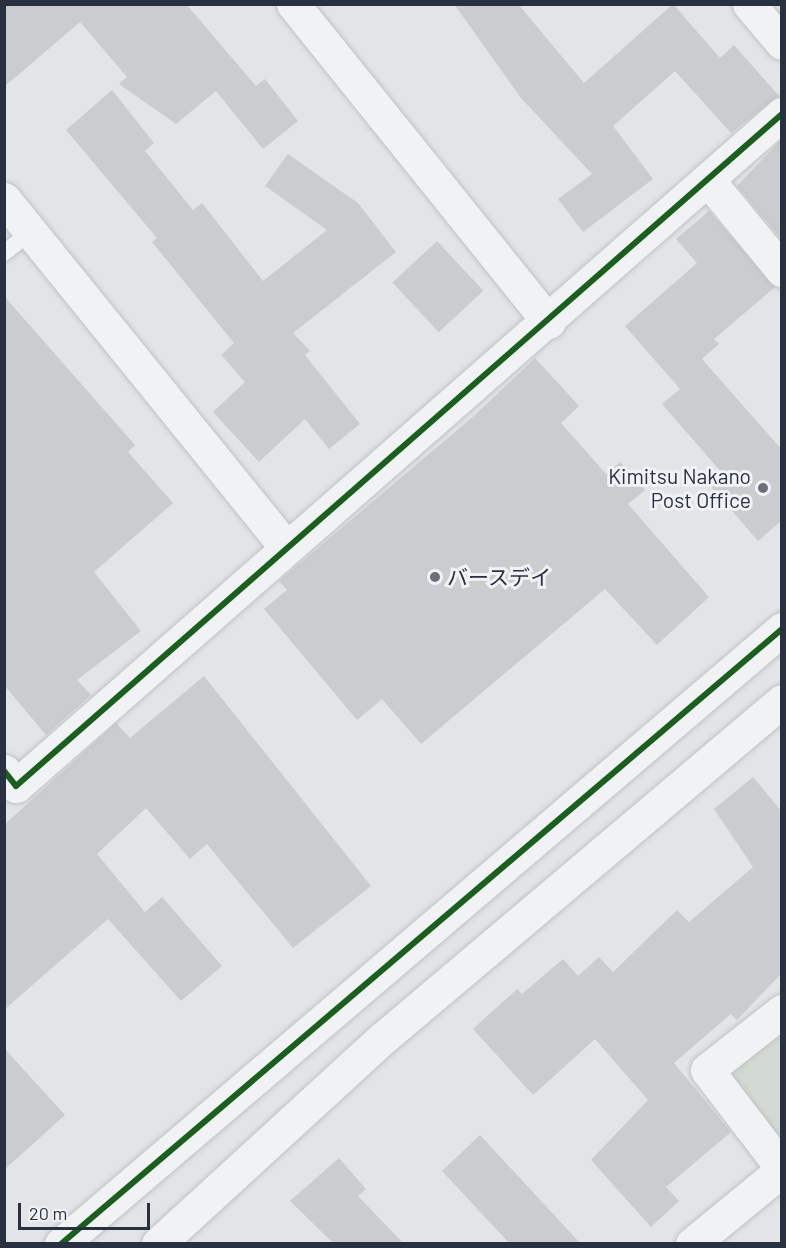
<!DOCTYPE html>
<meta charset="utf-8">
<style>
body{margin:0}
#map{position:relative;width:786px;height:1248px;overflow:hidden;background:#e2e4e7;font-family:Barlow,"Noto Sans JP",sans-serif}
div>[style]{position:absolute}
.green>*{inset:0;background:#d2dad3}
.building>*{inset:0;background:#cacccf;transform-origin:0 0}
.roads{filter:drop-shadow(0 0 2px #c0c2c5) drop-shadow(0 0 2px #c0c2c5)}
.service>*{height:16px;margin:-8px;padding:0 8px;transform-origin:8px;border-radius:8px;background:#f1f2f4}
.minor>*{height:33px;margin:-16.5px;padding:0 16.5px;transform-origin:16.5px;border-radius:16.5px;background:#f1f2f4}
.tertiary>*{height:33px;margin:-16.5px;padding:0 16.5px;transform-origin:16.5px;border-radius:16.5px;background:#f1f2f4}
.cycleway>*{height:6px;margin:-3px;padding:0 3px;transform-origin:3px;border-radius:3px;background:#1b5e20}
.dots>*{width:16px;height:16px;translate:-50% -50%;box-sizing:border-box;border:3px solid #f0f2f6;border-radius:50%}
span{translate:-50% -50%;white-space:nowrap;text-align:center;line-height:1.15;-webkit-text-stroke:6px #f0f2f6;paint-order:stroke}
.poi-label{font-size:21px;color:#293040}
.right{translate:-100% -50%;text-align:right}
.left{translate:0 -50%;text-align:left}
.frame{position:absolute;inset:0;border:6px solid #293040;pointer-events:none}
.scale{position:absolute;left:18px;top:1203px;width:132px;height:27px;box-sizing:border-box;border:3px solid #293040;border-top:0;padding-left:8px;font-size:18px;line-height:21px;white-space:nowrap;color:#293040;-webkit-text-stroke:4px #f0f2f6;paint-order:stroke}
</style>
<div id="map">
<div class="green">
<i style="clip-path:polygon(781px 1031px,781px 1141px,729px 1074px)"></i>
</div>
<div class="building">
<i style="clip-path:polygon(4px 4px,186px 4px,256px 86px,265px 79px,298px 121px,263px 149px,216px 91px,176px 124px,119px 84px,127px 77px,80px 22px,4px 87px)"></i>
<i style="clip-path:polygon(454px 4px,518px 4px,584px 83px,673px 4px,720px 58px,734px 45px,779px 96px,731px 133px,675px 71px,613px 126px,653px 179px,583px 232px,558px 199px,592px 174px,521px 98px)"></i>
<i style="clip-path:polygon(112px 90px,154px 143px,145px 151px,193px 210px,202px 203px,263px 281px,327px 230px,265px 186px,288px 154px,358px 203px,396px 252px,293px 333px,310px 351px,305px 355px,360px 424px,329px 449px,305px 419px,259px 462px,213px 412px,245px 382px,221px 355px,234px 343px,152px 242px,157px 238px,66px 130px)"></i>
<i style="clip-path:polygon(782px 139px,782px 240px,737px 186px)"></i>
<i style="clip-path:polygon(709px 211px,775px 287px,714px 339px,719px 344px,702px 359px,782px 450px,782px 520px,758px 541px,709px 484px,722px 473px,662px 404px,680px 389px,625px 326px,697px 263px,676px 239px)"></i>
<i style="left:437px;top:241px;width:68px;height:61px;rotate:47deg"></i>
<i style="clip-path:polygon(4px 296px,135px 445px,128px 452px,173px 503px,94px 572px,141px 631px,77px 680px,91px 695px,46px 735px,4px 685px)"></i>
<i style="clip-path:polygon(535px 358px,579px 406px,561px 423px,606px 474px,620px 462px,645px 490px,628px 504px,709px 597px,657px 645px,605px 589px,421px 744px,382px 699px,357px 720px,264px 609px,287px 590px,279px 581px,475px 415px)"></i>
<i style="clip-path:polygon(204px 676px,371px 886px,293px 948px,207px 844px,190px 859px,146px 808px,97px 854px,145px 912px,162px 897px,222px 966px,181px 1001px,108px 919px,4px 1010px,4px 825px,116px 723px,130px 738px)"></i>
<i style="clip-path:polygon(753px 777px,782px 812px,782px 973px,737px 1020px,731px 1014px,674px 1063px,731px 1132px,666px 1187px,679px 1201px,651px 1227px,591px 1160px,648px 1100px,595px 1039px,533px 1095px,473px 1029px,517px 989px,522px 994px,563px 959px,578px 976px,599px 957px,613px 972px,677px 910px,689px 922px,753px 867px,714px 809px)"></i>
<i style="clip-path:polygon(4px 1048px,65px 1115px,4px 1170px)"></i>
<i style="clip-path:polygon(480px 1135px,581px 1244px,510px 1244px,442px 1171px)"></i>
<i style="clip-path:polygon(339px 1158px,366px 1189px,358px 1196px,404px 1244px,334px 1244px,290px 1201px)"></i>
</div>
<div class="roads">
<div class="service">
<i style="left:4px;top:253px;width:34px;rotate:-38deg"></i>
</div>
<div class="minor">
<i style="left:749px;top:4px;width:51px;rotate:49.8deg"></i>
<i style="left:708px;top:180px;width:117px;rotate:50.6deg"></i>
<i style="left:4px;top:199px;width:447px;rotate:51deg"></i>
<i style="left:4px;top:771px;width:19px;rotate:51deg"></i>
<i style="left:16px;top:786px;width:1019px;rotate:-41.26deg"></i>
<i style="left:782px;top:1011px;width:95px;rotate:141.8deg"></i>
<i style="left:707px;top:1070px;width:123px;rotate:52.6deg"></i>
<i style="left:692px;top:1244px;width:117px;rotate:-39.4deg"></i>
</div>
<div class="tertiary">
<i style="left:293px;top:4px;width:408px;rotate:51.2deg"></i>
<i style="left:61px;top:1244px;width:948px;rotate:-40.46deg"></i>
<i style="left:158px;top:1244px;width:305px;rotate:-42.5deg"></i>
<i style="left:383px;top:1038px;width:522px;rotate:-40.18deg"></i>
</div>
</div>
<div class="cycleway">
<i style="left:4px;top:771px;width:19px;rotate:51deg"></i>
<i style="left:16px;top:786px;width:1019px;rotate:-41.26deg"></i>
<i style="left:61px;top:1244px;width:948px;rotate:-40.46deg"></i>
</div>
<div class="dots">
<i style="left:763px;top:488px;background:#6a6f7a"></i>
<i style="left:435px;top:577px;background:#6a6f7a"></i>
</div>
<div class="poi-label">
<span class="right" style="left:751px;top:488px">Kimitsu Nakano<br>Post Office</span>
<span class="left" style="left:447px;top:577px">バースデイ</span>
</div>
<div class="frame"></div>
<div class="scale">20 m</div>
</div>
